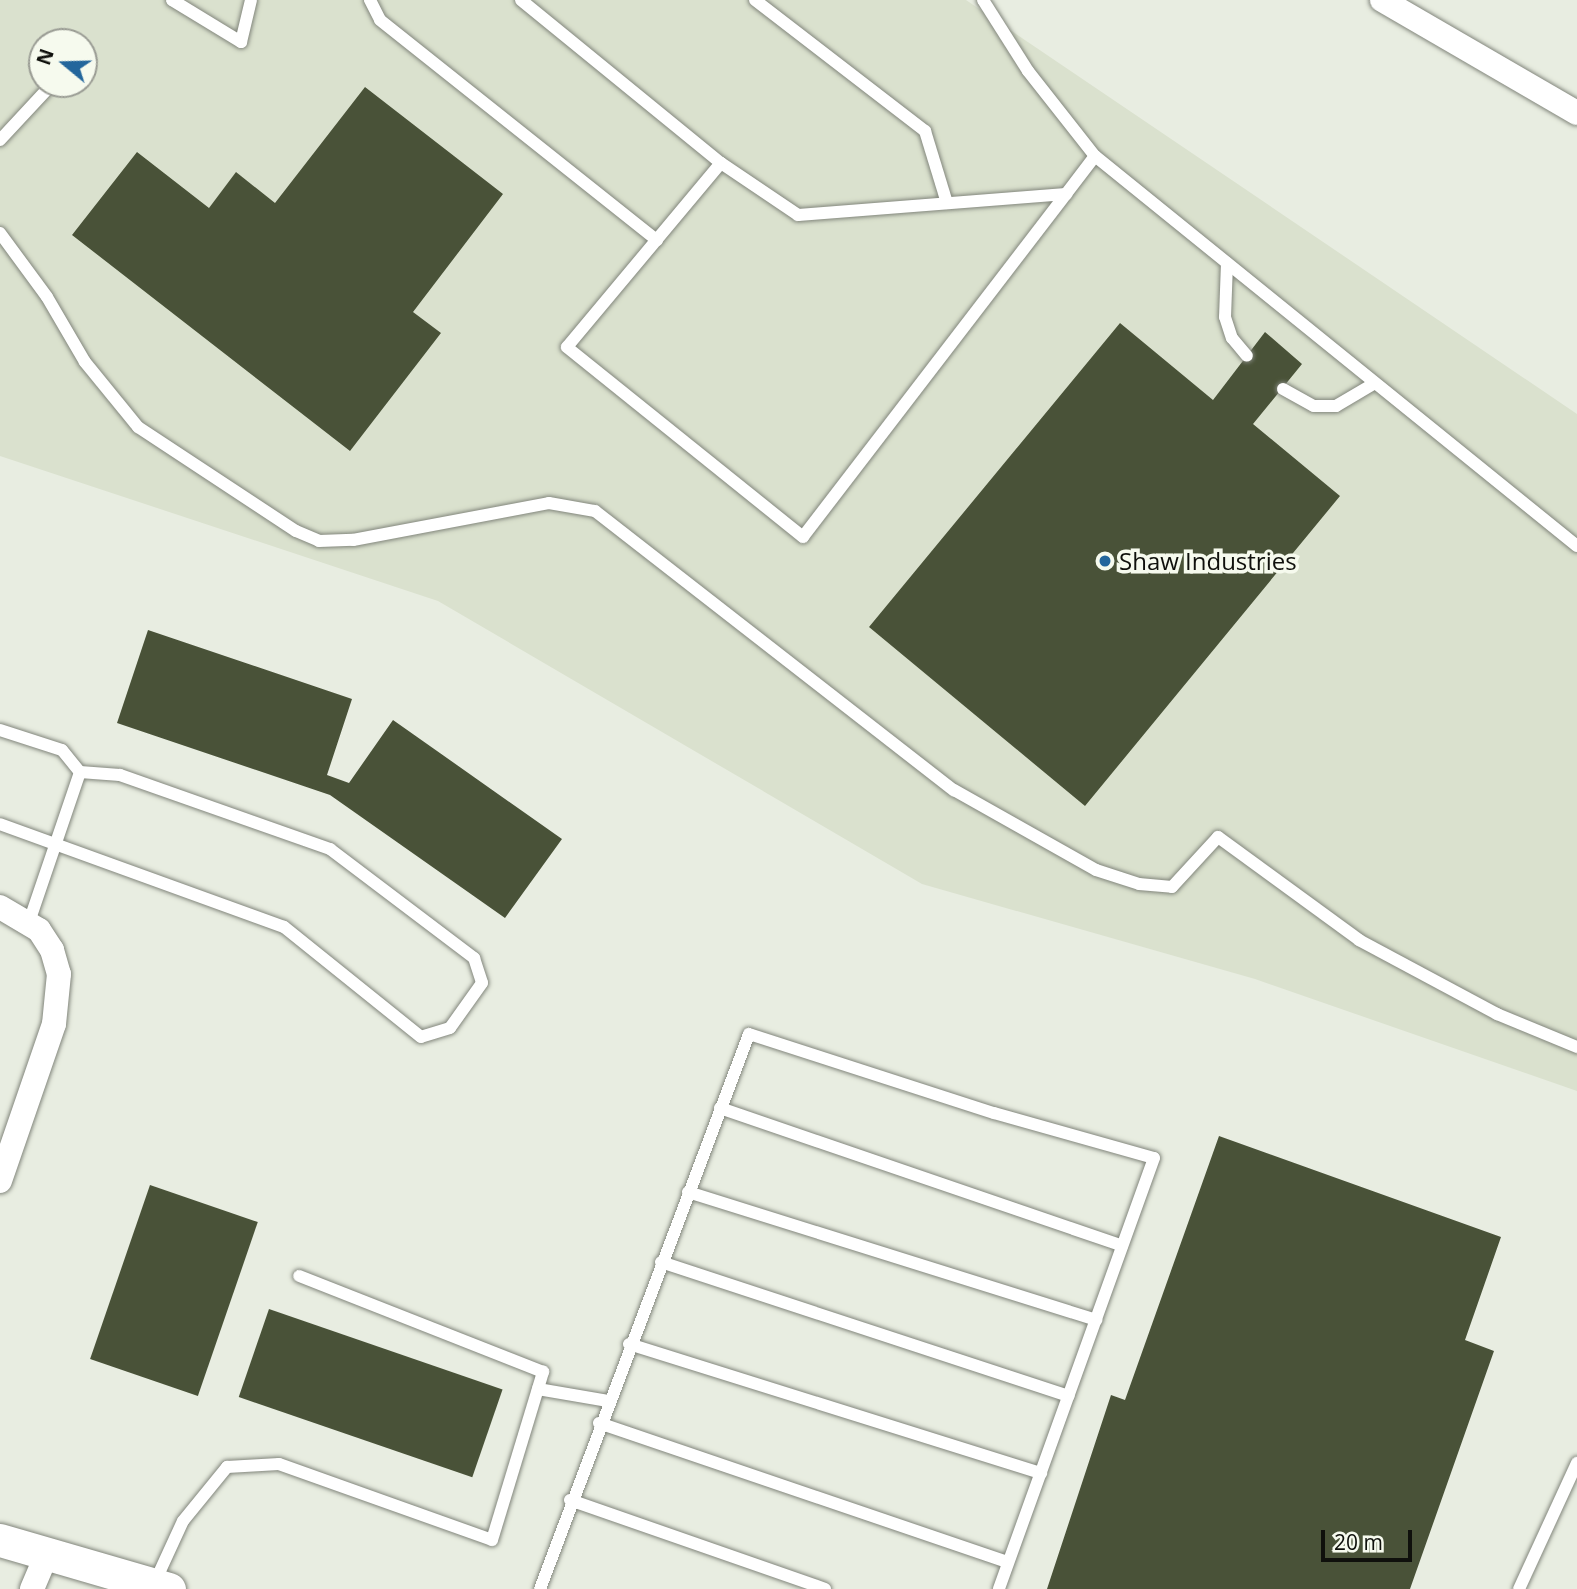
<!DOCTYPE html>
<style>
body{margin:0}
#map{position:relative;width:1577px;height:1589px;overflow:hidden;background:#e8ede1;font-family:"Open Sans",sans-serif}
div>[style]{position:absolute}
.built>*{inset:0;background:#dae1ce}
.building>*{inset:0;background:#495238;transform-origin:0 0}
.roads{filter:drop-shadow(0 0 2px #82867c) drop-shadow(0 0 2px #82867c)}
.service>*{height:12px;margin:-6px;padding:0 6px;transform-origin:6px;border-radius:6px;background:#fff}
.minor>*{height:24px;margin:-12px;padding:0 12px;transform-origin:12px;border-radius:12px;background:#fff}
.secondary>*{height:33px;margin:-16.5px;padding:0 16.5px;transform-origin:16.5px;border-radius:16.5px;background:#fff}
.dots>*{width:19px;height:19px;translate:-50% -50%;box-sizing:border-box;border:4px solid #f6faee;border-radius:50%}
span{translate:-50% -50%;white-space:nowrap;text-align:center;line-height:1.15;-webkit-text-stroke:7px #f6faee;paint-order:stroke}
.poi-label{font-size:24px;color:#0f100c}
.left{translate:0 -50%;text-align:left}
.north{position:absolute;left:28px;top:28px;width:70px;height:70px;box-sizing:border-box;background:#f6faee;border:2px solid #9a9c94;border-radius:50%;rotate:289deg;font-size:19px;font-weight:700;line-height:28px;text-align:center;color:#0f100c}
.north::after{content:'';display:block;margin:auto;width:24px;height:32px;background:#23669c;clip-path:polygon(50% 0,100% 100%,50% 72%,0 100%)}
.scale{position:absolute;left:1321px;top:1530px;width:91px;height:32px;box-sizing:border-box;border:4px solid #0f100c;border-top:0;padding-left:9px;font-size:21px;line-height:24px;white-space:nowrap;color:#0f100c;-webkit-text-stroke:5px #f6faee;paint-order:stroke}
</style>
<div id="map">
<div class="built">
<i style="clip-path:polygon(evenodd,0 0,966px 0,1577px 414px,1577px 1091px,1255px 979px,922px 884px,438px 601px,0 456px,0 0,42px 42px,84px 42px,84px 84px,42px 84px,42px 42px)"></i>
</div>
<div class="building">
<i style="clip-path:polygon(365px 87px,503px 194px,413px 312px,441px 333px,350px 451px,72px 235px,137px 152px,209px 208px,236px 172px,275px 203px)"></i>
<i style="clip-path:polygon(1120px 323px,1213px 400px,1265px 332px,1302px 364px,1253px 424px,1340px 496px,1085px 806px,869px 627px)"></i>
<i style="clip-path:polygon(148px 630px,352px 699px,327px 775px,349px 783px,393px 720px,562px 839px,505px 918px,330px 795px,117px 723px)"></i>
<i style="clip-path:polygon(1219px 1136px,1501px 1237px,1465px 1340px,1494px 1351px,1410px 1589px,1047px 1589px,1111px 1395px,1125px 1400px)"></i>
<i style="left:150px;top:1185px;width:114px;height:184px;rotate:19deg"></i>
<i style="left:269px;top:1309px;width:247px;height:93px;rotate:19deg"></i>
</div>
<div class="roads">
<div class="service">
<i style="left:172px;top:0;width:81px;rotate:31.3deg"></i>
<i style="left:241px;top:42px;width:43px;rotate:-76.6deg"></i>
<i style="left:370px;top:0;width:22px;rotate:63deg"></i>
<i style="left:380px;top:20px;width:354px;rotate:38.5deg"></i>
<i style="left:521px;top:0;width:258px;rotate:39.2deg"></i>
<i style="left:755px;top:0;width:215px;rotate:37.6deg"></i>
<i style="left:925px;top:131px;width:75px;rotate:73deg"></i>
<i style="left:983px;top:0;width:84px;rotate:57.6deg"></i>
<i style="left:1028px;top:71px;width:108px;rotate:51.8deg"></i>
<i style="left:1095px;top:156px;width:48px;rotate:127.3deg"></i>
<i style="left:1066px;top:194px;width:432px;rotate:127.5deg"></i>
<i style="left:803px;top:537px;width:303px;rotate:-141.2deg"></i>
<i style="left:567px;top:347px;width:240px;rotate:-50.1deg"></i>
<i style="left:721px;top:163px;width:93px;rotate:34deg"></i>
<i style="left:798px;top:215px;width:269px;rotate:-4.5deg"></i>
<i style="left:0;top:140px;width:76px;rotate:-47.1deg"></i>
<i style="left:1095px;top:156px;width:620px;rotate:38.98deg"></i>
<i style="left:0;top:233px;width:79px;rotate:53.7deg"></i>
<i style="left:47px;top:297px;width:75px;rotate:59.7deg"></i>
<i style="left:85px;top:362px;width:84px;rotate:50.8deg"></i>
<i style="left:138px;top:427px;width:189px;rotate:33.4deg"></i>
<i style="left:296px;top:531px;width:25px;rotate:23deg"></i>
<i style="left:319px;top:541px;width:34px;rotate:-2deg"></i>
<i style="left:353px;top:540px;width:199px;rotate:-10.7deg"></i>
<i style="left:549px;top:503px;width:47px;rotate:9.9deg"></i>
<i style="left:595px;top:511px;width:455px;rotate:37.9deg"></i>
<i style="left:954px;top:790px;width:163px;rotate:29.4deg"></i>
<i style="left:1096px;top:870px;width:45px;rotate:18deg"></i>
<i style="left:1139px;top:884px;width:33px;rotate:5deg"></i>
<i style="left:1172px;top:887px;width:68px;rotate:-47.4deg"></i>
<i style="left:1218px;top:837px;width:175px;rotate:36.1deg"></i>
<i style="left:1359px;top:940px;width:157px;rotate:28.2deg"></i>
<i style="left:1497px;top:1014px;width:87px;rotate:22.4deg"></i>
<i style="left:1227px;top:263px;width:54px;rotate:92.1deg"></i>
<i style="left:1225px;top:317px;width:22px;rotate:72deg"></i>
<i style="left:1232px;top:338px;width:23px;rotate:50deg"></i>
<i style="left:1283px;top:389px;width:35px;rotate:29deg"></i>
<i style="left:1314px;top:406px;width:22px"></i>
<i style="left:1336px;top:406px;width:45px;rotate:-30.5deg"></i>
<i style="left:0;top:730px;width:65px;rotate:17.9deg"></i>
<i style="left:62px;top:750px;width:28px;rotate:51deg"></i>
<i style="left:80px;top:772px;width:40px;rotate:4.3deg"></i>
<i style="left:120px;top:775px;width:223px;rotate:19.4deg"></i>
<i style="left:330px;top:849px;width:181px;rotate:37.1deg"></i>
<i style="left:474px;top:958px;width:26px;rotate:72deg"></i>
<i style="left:482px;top:983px;width:55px;rotate:125.4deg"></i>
<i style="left:450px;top:1028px;width:30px;rotate:163deg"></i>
<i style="left:421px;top:1037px;width:176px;rotate:-141.2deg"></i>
<i style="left:284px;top:927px;width:302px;rotate:-160.1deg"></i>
<i style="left:29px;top:922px;width:158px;rotate:-71.2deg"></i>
<i style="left:720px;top:1108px;width:425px;rotate:18.9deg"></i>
<i style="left:688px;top:1192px;width:428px;rotate:17.4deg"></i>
<i style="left:661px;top:1262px;width:429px;rotate:18.2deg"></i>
<i style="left:629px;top:1344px;width:432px;rotate:17.4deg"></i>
<i style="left:538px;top:1389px;width:71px;rotate:9.7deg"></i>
<i style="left:599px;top:1423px;width:432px;rotate:18.8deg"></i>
<i style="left:570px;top:1500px;width:270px;rotate:19.2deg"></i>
<i style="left:154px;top:1584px;width:69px;rotate:-65.3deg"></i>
<i style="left:183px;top:1521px;width:70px;rotate:-50.8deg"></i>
<i style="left:227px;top:1467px;width:52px;rotate:-3.3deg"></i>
<i style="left:279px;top:1464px;width:226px;rotate:19.6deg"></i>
<i style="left:492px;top:1540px;width:176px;rotate:-73.1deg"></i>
<i style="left:543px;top:1372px;width:262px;rotate:-158.5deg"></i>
<i style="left:540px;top:1589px;width:593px;rotate:-69.36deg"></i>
<i style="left:749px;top:1034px;width:257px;rotate:17.9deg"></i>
<i style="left:994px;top:1113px;width:166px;rotate:15.7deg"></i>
<i style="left:1154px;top:1158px;width:458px;rotate:109.8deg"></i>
<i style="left:1519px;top:1589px;width:139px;rotate:-65.3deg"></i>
</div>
<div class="minor">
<i style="left:1382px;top:0;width:225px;rotate:30.1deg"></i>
<i style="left:0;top:907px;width:45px;rotate:30.5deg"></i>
<i style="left:39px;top:930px;width:24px;rotate:57deg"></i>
<i style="left:52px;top:950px;width:25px;rotate:74deg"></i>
<i style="left:59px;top:974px;width:50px;rotate:95.7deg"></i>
<i style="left:54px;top:1024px;width:166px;rotate:109deg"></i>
<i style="left:32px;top:1589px;width:39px;rotate:-67deg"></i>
</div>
<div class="secondary">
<i style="left:0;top:1540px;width:176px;rotate:16.2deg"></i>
</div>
</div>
<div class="dots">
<i style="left:1105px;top:561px;background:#23669c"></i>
</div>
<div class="poi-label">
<span class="left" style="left:1119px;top:561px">Shaw Industries</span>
</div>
<div class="north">N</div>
<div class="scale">20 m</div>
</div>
